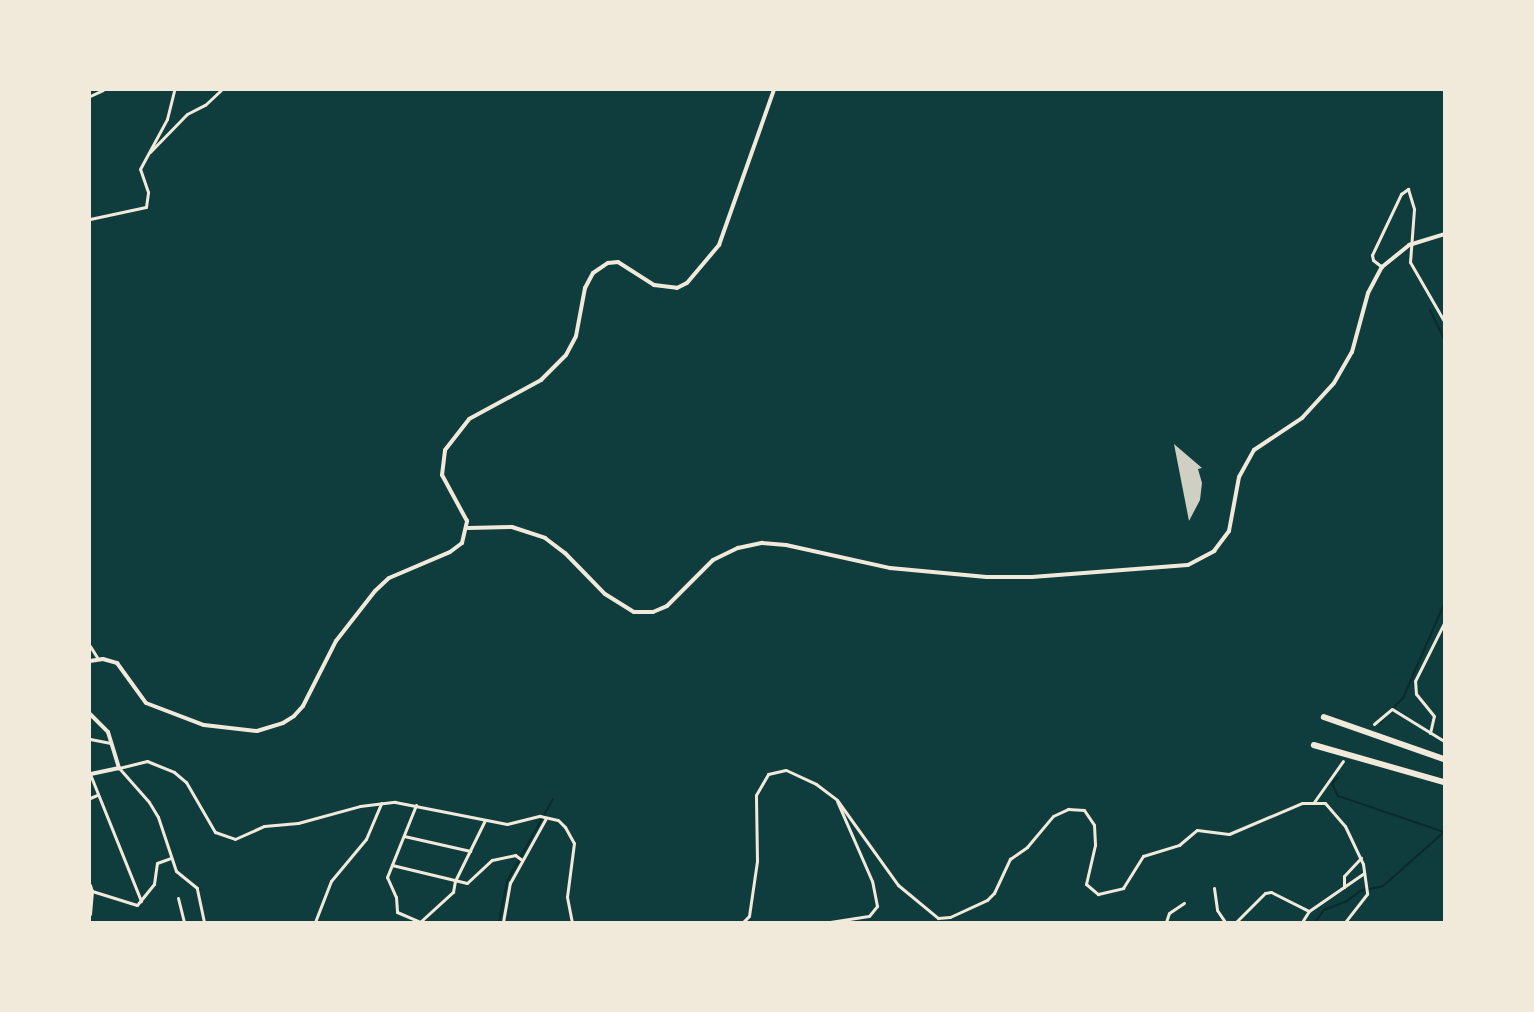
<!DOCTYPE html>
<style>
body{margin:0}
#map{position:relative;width:1534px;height:1012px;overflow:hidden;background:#0f3d3e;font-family:"Archivo Narrow",sans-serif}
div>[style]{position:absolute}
.stream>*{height:2px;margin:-1px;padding:0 1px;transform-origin:1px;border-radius:1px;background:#0a2a2b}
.building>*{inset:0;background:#cfcfc3}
.minor>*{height:3px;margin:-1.5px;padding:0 1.5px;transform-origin:1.5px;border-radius:1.5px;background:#f1e9da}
.tertiary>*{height:4px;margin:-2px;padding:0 2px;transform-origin:2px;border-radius:2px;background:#f1e9da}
.motorway>*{height:5.5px;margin:-2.75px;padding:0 2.75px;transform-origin:2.75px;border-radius:2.75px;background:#f1e9da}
span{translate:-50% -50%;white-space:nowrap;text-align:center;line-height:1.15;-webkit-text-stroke:5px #f1e9da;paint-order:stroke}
.frame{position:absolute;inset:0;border:91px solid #f1e9da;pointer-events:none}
</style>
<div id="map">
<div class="stream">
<i style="left:1430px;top:310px;width:32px;rotate:64deg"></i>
<i style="left:1392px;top:709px;width:16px;rotate:-45deg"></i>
<i style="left:1403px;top:698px;width:103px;rotate:-66.4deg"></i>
<i style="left:1380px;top:723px;width:11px;rotate:-49deg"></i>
<i style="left:499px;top:922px;width:42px;rotate:-79deg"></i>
<i style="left:507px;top:881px;width:94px;rotate:-60.7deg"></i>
<i style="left:1315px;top:922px;width:15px;rotate:-53deg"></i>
<i style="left:1324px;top:910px;width:25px;rotate:-21deg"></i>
<i style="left:1347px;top:901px;width:16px;rotate:-38deg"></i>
<i style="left:1360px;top:891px;width:24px;rotate:-12deg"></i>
<i style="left:1383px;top:886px;width:81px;rotate:-41.5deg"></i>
<i style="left:1444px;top:832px;width:112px;rotate:-161.2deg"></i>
<i style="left:1338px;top:796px;width:13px;rotate:-117deg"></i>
<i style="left:1332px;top:784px;width:9px;rotate:-49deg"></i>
</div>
<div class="building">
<i style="clip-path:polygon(1174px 444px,1202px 468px,1198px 469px,1202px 483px,1200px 500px,1189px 521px)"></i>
</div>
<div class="minor">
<i style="left:90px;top:96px;width:14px;rotate:-25deg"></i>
<i style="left:150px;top:152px;width:53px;rotate:-45.8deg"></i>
<i style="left:187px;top:114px;width:20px;rotate:-27deg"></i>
<i style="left:205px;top:105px;width:22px;rotate:-43deg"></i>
<i style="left:90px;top:219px;width:57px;rotate:-12.1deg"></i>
<i style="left:146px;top:207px;width:15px;rotate:-82deg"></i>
<i style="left:148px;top:192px;width:24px;rotate:-109deg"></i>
<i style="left:140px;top:169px;width:57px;rotate:-61.6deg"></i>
<i style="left:167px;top:119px;width:30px;rotate:-76deg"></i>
<i style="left:1382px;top:267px;width:11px;rotate:-142deg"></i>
<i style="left:1373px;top:260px;width:5px;rotate:-101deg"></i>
<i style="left:1372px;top:255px;width:68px;rotate:-64.6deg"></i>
<i style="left:1401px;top:194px;width:9px;rotate:-36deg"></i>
<i style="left:1408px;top:189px;width:21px;rotate:73deg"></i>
<i style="left:1414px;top:209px;width:53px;rotate:94.3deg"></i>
<i style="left:1410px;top:262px;width:68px;rotate:60deg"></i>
<i style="left:90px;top:646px;width:15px;rotate:58deg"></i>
<i style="left:1374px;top:724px;width:23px;rotate:-40deg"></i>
<i style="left:1392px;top:709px;width:61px;rotate:31.6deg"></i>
<i style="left:1430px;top:733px;width:17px;rotate:-77deg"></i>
<i style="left:1434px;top:716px;width:28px;rotate:-129deg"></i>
<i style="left:1416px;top:694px;width:13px;rotate:-94deg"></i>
<i style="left:1415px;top:681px;width:65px;rotate:-63.4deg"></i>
<i style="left:90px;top:739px;width:21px;rotate:11deg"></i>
<i style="left:90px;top:774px;width:137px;rotate:68.1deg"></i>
<i style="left:90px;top:798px;width:8px;rotate:-23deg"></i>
<i style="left:1314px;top:802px;width:50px;rotate:-54.7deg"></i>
<i style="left:416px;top:805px;width:78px;rotate:111.9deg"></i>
<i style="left:387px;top:877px;width:22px;rotate:66deg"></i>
<i style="left:396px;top:897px;width:15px;rotate:86deg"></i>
<i style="left:397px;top:912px;width:25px;rotate:23deg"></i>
<i style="left:420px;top:922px;width:45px;rotate:-42.3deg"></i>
<i style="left:453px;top:892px;width:11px;rotate:-80deg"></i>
<i style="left:455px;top:881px;width:68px;rotate:-63.8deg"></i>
<i style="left:404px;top:836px;width:68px;rotate:12.8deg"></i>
<i style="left:392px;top:865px;width:77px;rotate:13.5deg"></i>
<i style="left:467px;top:883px;width:34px;rotate:-43deg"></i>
<i style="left:492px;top:860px;width:24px;rotate:-12deg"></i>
<i style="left:515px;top:855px;width:9px;rotate:36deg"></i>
<i style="left:90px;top:885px;width:6px;rotate:72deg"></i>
<i style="left:1344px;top:887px;width:11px;rotate:-90deg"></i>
<i style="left:1344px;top:876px;width:25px;rotate:-47deg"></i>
<i style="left:1214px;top:888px;width:22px;rotate:82deg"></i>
<i style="left:1217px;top:910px;width:14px;rotate:56deg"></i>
<i style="left:178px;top:898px;width:25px;rotate:76deg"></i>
<i style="left:90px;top:914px;width:23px;rotate:-85deg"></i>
<i style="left:92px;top:891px;width:47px;rotate:17.3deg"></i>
<i style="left:137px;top:905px;width:27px;rotate:-51deg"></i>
<i style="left:154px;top:884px;width:21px;rotate:-82deg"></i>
<i style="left:157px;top:863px;width:15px;rotate:-20deg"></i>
<i style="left:204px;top:922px;width:35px;rotate:-102deg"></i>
<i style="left:197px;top:888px;width:27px;rotate:-141deg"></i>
<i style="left:176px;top:871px;width:57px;rotate:-108.4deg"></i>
<i style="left:158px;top:817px;width:17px;rotate:-121deg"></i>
<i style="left:149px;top:802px;width:45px;rotate:-131.4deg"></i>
<i style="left:119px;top:768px;width:29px;rotate:-14deg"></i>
<i style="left:147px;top:761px;width:29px;rotate:22deg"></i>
<i style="left:174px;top:772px;width:16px;rotate:40deg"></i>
<i style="left:186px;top:782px;width:58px;rotate:59.9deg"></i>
<i style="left:215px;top:832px;width:21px;rotate:19deg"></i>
<i style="left:235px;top:839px;width:32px;rotate:-24deg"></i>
<i style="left:264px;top:826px;width:34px;rotate:-5deg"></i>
<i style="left:298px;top:823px;width:64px;rotate:-15.3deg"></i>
<i style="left:360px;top:806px;width:35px;rotate:-7deg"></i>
<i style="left:395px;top:802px;width:114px;rotate:11.1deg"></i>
<i style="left:507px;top:824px;width:34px;rotate:-14deg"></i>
<i style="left:540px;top:816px;width:18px;rotate:13deg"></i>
<i style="left:558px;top:820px;width:10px;rotate:45deg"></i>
<i style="left:565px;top:827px;width:18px;rotate:61deg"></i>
<i style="left:574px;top:843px;width:54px;rotate:97.4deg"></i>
<i style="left:567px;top:897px;width:25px;rotate:79deg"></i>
<i style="left:315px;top:922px;width:44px;rotate:-68.7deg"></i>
<i style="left:331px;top:881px;width:55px;rotate:-50.2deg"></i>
<i style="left:366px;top:839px;width:39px;rotate:-67deg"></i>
<i style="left:503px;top:922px;width:40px;rotate:-80deg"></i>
<i style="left:510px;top:883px;width:74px;rotate:-61deg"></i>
<i style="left:743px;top:922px;width:8px;rotate:-45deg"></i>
<i style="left:749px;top:916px;width:56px;rotate:-81.7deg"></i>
<i style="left:757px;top:861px;width:66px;rotate:-90.9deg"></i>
<i style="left:756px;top:795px;width:24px;rotate:-60deg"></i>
<i style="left:768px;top:774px;width:18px;rotate:-13deg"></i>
<i style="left:786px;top:770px;width:33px;rotate:25deg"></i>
<i style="left:816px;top:784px;width:26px;rotate:37deg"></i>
<i style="left:837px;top:800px;width:105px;rotate:54.3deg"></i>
<i style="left:898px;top:885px;width:52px;rotate:39.5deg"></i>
<i style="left:938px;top:918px;width:12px;rotate:-5deg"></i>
<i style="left:950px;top:917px;width:41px;rotate:-24.7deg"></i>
<i style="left:987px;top:900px;width:10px;rotate:-45deg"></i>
<i style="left:994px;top:893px;width:38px;rotate:-65deg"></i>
<i style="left:1010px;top:859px;width:21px;rotate:-35deg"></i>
<i style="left:1027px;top:847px;width:40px;rotate:-50deg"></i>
<i style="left:1053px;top:816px;width:17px;rotate:-25deg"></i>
<i style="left:1068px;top:809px;width:16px;rotate:4deg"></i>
<i style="left:1084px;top:810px;width:18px;rotate:56deg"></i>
<i style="left:1094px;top:825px;width:20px;rotate:87deg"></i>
<i style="left:1095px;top:845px;width:40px;rotate:103deg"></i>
<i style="left:1086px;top:884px;width:16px;rotate:40deg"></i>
<i style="left:1098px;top:894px;width:26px;rotate:-13deg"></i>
<i style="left:1123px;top:888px;width:38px;rotate:-58deg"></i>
<i style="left:1143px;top:856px;width:38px;rotate:-17deg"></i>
<i style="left:1179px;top:845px;width:23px;rotate:-40deg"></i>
<i style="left:1197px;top:830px;width:32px;rotate:7deg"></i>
<i style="left:1229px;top:834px;width:79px;rotate:-23deg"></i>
<i style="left:1302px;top:803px;width:23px"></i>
<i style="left:1325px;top:803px;width:30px;rotate:49deg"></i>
<i style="left:1345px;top:826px;width:42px;rotate:64.7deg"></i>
<i style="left:1363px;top:864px;width:30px;rotate:82deg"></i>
<i style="left:1367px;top:894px;width:36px;rotate:128deg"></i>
<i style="left:830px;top:922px;width:39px;rotate:-9deg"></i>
<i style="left:869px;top:916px;width:13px;rotate:-51deg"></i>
<i style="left:877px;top:906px;width:25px;rotate:-101deg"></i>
<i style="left:872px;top:881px;width:87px;rotate:-113.6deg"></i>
<i style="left:1166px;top:922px;width:9px;rotate:-72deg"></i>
<i style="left:1169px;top:913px;width:18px;rotate:-34deg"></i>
<i style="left:1236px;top:922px;width:41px;rotate:-45deg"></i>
<i style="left:1265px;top:893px;width:6px;rotate:-9deg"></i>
<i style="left:1271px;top:892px;width:42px;rotate:26.6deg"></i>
<i style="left:1302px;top:922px;width:13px;rotate:-58deg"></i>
<i style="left:1309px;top:911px;width:67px;rotate:-34.6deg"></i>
</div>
<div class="tertiary">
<i style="left:468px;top:528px;width:44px;rotate:-1.3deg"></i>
<i style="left:512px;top:527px;width:35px;rotate:18deg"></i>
<i style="left:545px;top:538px;width:25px;rotate:37deg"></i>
<i style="left:565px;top:553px;width:57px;rotate:45.7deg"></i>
<i style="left:605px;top:594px;width:34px;rotate:32deg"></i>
<i style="left:634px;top:612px;width:19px"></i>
<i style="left:653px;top:612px;width:15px;rotate:-23deg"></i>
<i style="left:667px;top:606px;width:65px;rotate:-45deg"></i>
<i style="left:713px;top:560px;width:28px;rotate:-26deg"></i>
<i style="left:738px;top:548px;width:25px;rotate:-12deg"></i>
<i style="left:762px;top:543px;width:24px;rotate:5deg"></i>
<i style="left:786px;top:545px;width:107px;rotate:12.5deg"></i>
<i style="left:890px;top:568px;width:97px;rotate:5.3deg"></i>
<i style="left:987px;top:577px;width:45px"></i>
<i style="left:1032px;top:577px;width:156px;rotate:-4.4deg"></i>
<i style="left:1188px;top:565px;width:30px;rotate:-28deg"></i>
<i style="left:1214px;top:551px;width:25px;rotate:-53deg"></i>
<i style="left:1229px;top:531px;width:55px;rotate:-79.5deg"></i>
<i style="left:1239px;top:477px;width:31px;rotate:-61deg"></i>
<i style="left:1254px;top:450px;width:58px;rotate:-33.7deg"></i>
<i style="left:1302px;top:418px;width:47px;rotate:-47.6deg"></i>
<i style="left:1334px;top:383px;width:36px;rotate:-60deg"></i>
<i style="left:1352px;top:352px;width:61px;rotate:-74.8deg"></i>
<i style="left:1368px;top:293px;width:30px;rotate:-62deg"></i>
<i style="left:1382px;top:267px;width:35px;rotate:-39deg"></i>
<i style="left:1409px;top:245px;width:37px;rotate:-17deg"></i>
<i style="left:90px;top:661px;width:13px;rotate:-9deg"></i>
<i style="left:103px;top:659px;width:15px;rotate:16deg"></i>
<i style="left:117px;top:663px;width:49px;rotate:54.1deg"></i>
<i style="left:146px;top:703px;width:62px;rotate:20.8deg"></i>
<i style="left:204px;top:725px;width:53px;rotate:6.5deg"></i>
<i style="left:257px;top:731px;width:27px;rotate:-17deg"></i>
<i style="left:283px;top:723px;width:13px;rotate:-32deg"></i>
<i style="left:294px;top:716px;width:13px;rotate:-48deg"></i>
<i style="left:303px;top:706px;width:73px;rotate:-63.1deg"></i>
<i style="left:336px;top:641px;width:63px;rotate:-52deg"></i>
<i style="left:375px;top:591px;width:19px;rotate:-43deg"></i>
<i style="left:389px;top:578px;width:66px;rotate:-23.1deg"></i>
<i style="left:450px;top:552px;width:15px;rotate:-37deg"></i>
<i style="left:462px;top:543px;width:23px;rotate:-77deg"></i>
<i style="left:467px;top:521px;width:52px;rotate:-118.5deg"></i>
<i style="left:442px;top:475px;width:25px;rotate:-83deg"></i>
<i style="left:445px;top:450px;width:39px;rotate:-52deg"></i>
<i style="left:469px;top:419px;width:82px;rotate:-28.4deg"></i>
<i style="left:541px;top:380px;width:35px;rotate:-45deg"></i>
<i style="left:566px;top:355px;width:21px;rotate:-62deg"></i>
<i style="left:576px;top:336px;width:49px;rotate:-79.4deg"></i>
<i style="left:585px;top:288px;width:17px;rotate:-62deg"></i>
<i style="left:593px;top:273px;width:18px;rotate:-34deg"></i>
<i style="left:608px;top:263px;width:10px;rotate:-6deg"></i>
<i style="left:618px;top:262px;width:43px;rotate:32.6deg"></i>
<i style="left:654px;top:285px;width:23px;rotate:7deg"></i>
<i style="left:677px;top:288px;width:11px;rotate:-27deg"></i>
<i style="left:687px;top:283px;width:50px;rotate:-49.9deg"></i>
<i style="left:719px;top:245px;width:164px;rotate:-70.5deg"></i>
<i style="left:90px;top:714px;width:25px;rotate:45deg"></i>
<i style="left:108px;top:732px;width:38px;rotate:73deg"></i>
<i style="left:119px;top:768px;width:30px;rotate:168deg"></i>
</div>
<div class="motorway">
<i style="left:1324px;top:717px;width:127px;rotate:19.3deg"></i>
<i style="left:1314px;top:745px;width:135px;rotate:15.9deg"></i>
</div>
<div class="frame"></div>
</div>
